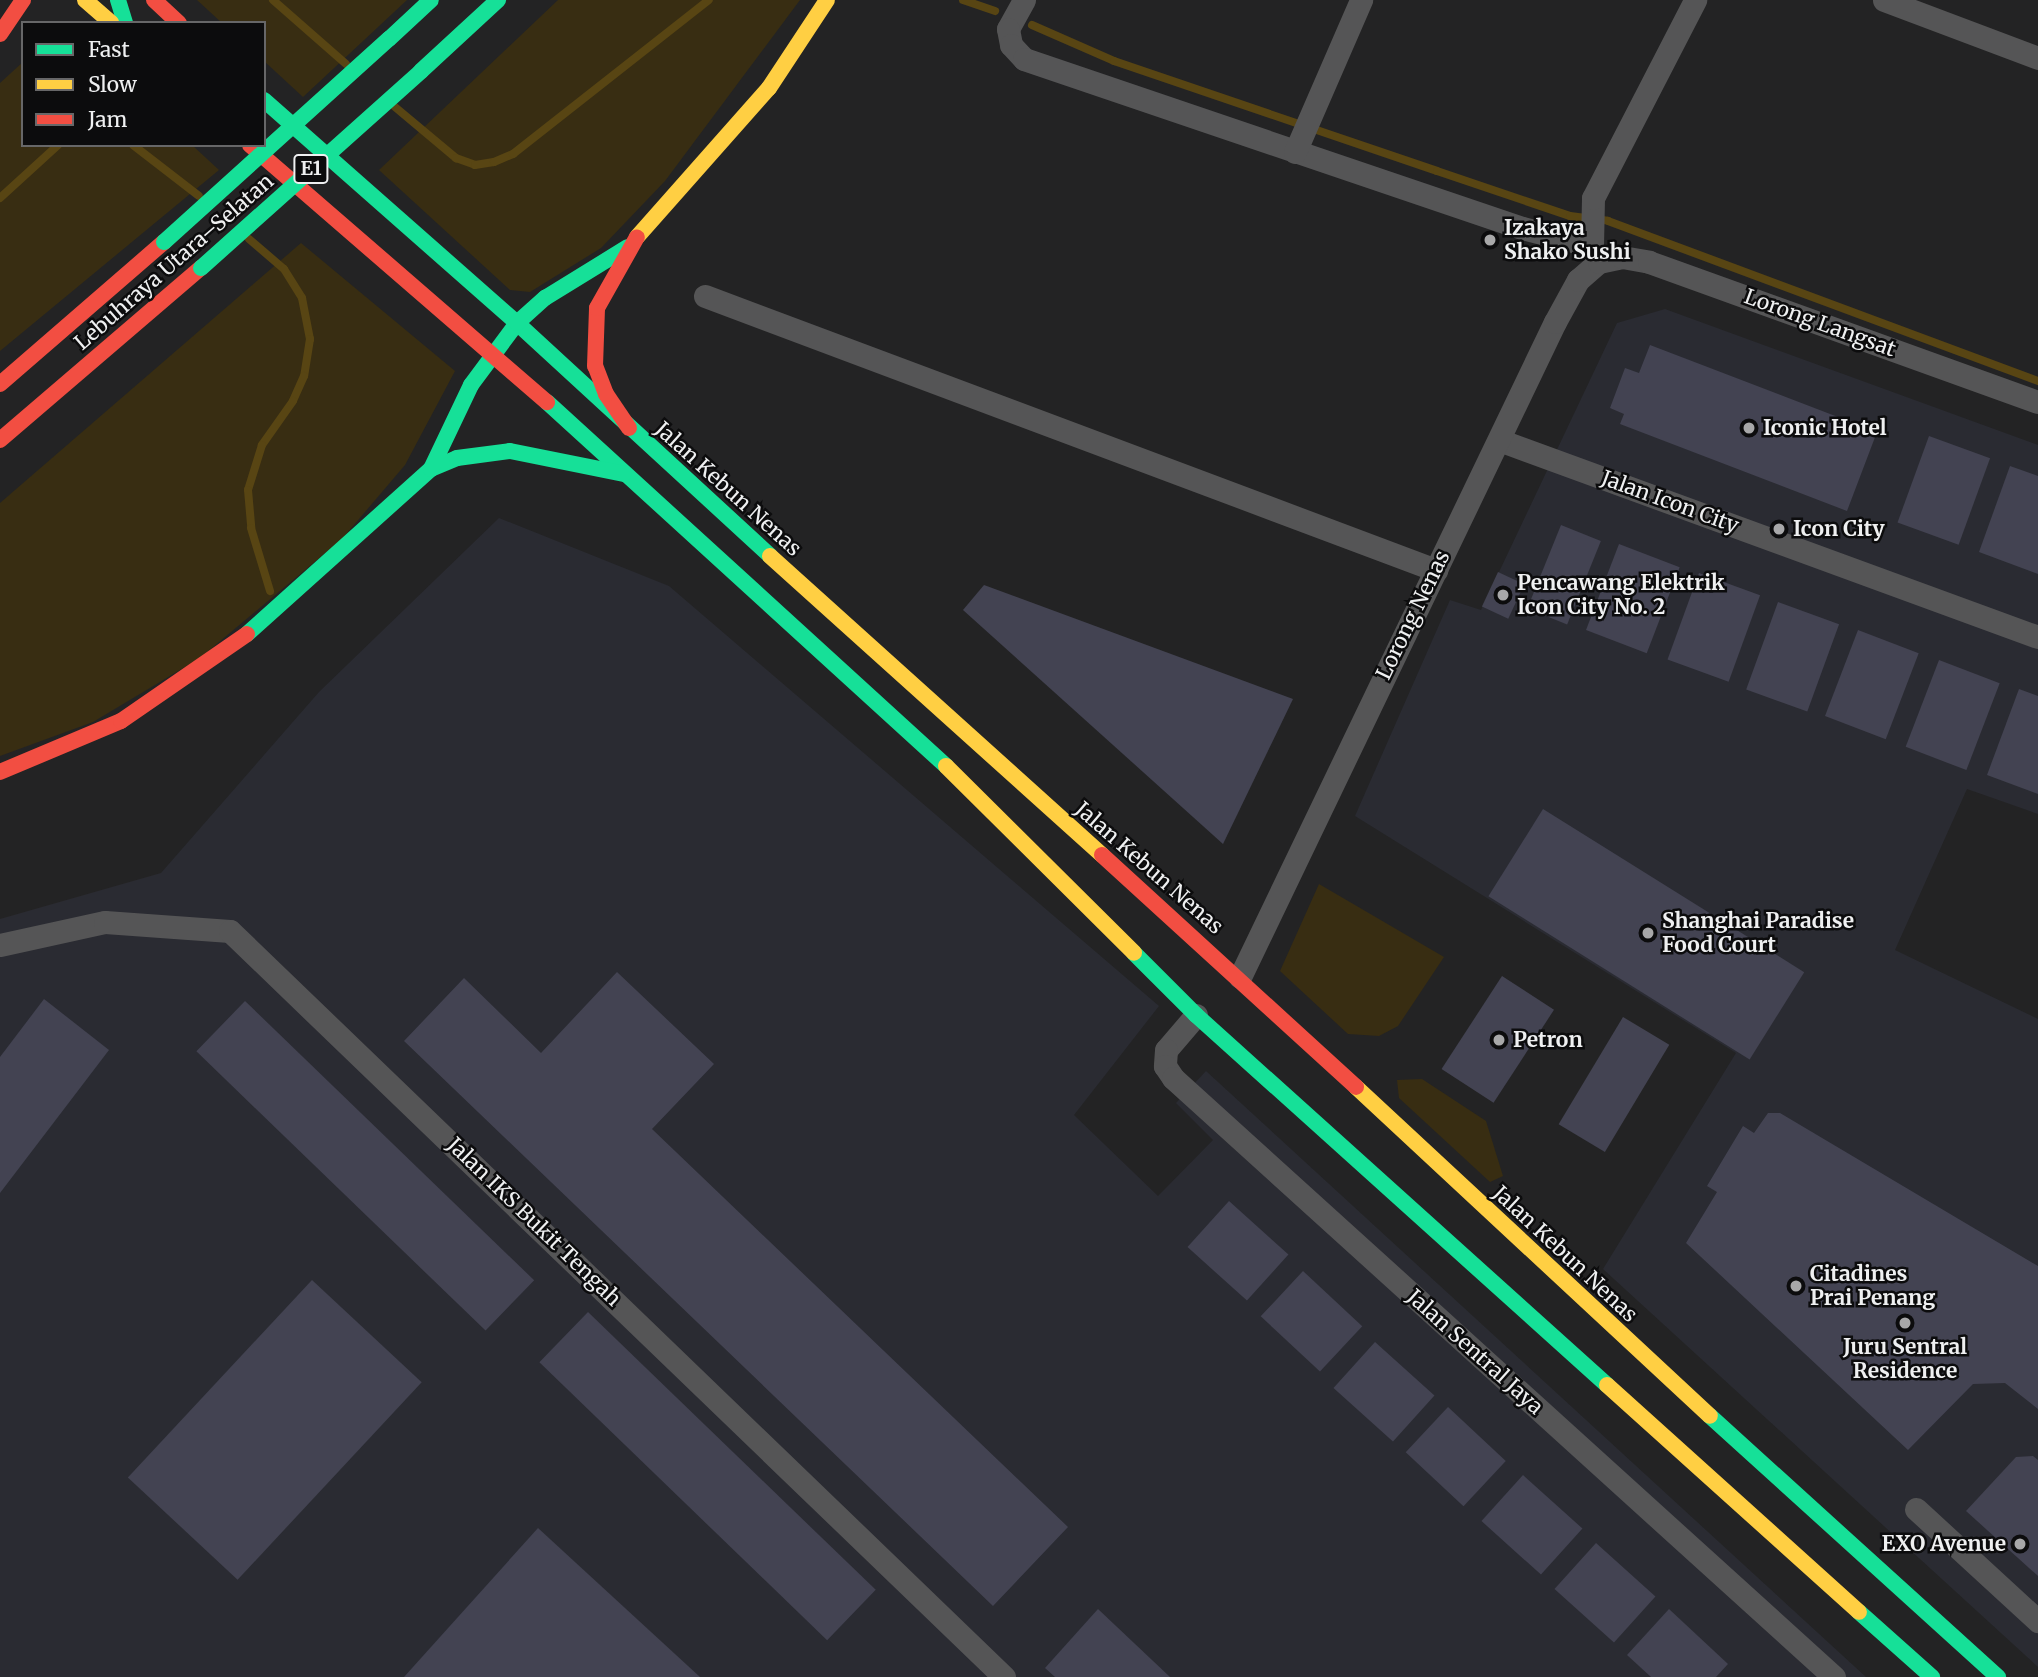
<!DOCTYPE html>
<meta charset="utf-8">
<style>
body{margin:0}
#map{position:relative;width:2038px;height:1677px;overflow:hidden;background:#232324;font-family:Merriweather,serif}
div>[style]{position:absolute}
.built>*{inset:0;background:#2a2b32}
.green>*{inset:0;background:#382d12}
.stream>*{height:8px;margin:-4px;padding:0 4px;transform-origin:4px;border-radius:4px;background:#584513}
.building>*{inset:0;background:#434352;transform-origin:0 0}
.street>*{height:23px;margin:-11.5px;padding:0 11.5px;transform-origin:11.5px;border-radius:11.5px;background:#555556}
.fast>*{height:16px;margin:-8px;padding:0 8px;transform-origin:8px;border-radius:8px;background:#16e098}
.slow>*{height:16px;margin:-8px;padding:0 8px;transform-origin:8px;border-radius:8px;background:#ffcf43}
.jam>*{height:16px;margin:-8px;padding:0 8px;transform-origin:8px;border-radius:8px;background:#f24e42}
.fast-bridge>*{height:16px;margin:-8px;padding:0 8px;transform-origin:8px;border-radius:8px;background:#16e098}
.dots>*{width:19px;height:19px;translate:-50% -50%;box-sizing:border-box;border:4px solid #0c0c0d;border-radius:50%}
span{translate:-50% -50%;white-space:nowrap;text-align:center;line-height:1.15;-webkit-text-stroke:5px #0c0c0d;paint-order:stroke}
.shield-label span{padding:2px 5px;background:#0c0c0d;border:2px solid;border-radius:5px;-webkit-text-stroke-width:0}
.shield-label{font-size:19px;color:#eff0f1;font-weight:700}
.poi-label{font-size:21px;color:#eff0f1;font-weight:700}
.left{translate:0 -50%;text-align:left}
.right{translate:-100% -50%;text-align:right}
.street-label{font-size:21px;color:#eff0f1}
.legend{position:absolute;left:21px;top:21px;width:245px;height:126px;box-sizing:border-box;background:#0c0c0d;border:2px solid #676768;margin:0;padding:9px 12px;list-style:none;font-size:21px;color:#eff0f1}
.legend li{display:flex;align-items:center;gap:14px;height:35px}
.legend b{width:35px;border:2px solid #676768}
</style>
<div id="map">
<div class="built">
<i style="clip-path:polygon(1665px 309px,2038px 445px,2038px 814px,1967px 789px,1895px 950px,2038px 1019px,2038px 1667px,1603px 1269px,1736px 1053px,1355px 816px,1450px 600px,1481px 610px,1617px 323px)"></i>
<i style="clip-path:polygon(499px 518px,669px 586px,1159px 1006px,1074px 1115px,1158px 1196px,1213px 1140px,1176px 1103px,1206px 1071px,1866px 1677px,0 1677px,0 919px,161px 873px,319px 692px)"></i>
</div>
<div class="green">
<i style="clip-path:polygon(197px 0,407px 0,303px 97px,264px 61px,264px 23px,222px 23px)"></i>
<i style="clip-path:polygon(558px 0,800px 0,665px 181px,601px 248px,530px 292px,510px 290px,379px 170px)"></i>
<i style="clip-path:polygon(23px 62px,23px 145px,192px 145px,219px 170px,0 351px,0 83px)"></i>
<i style="clip-path:polygon(301px 243px,455px 371px,405px 465px,342px 539px,200px 658px,93px 722px,0 756px,0 503px)"></i>
<i style="clip-path:polygon(1319px 884px,1444px 957px,1398px 1026px,1379px 1036px,1348px 1034px,1280px 971px)"></i>
<i style="clip-path:polygon(1422px 1079px,1486px 1121px,1503px 1176px,1490px 1182px,1399px 1098px,1397px 1080px)"></i>
</div>
<div class="stream">
<i style="left:273px;top:0;width:97px;rotate:41.2deg"></i>
<i style="left:963px;top:0;width:34px;rotate:19deg"></i>
<i style="left:1032px;top:25px;width:90px;rotate:23.7deg"></i>
<i style="left:1114px;top:61px;width:341px;rotate:18.8deg"></i>
<i style="left:1437px;top:171px;width:140px;rotate:18.7deg"></i>
<i style="left:1570px;top:216px;width:38px;rotate:7deg"></i>
<i style="left:1608px;top:221px;width:459px;rotate:20.4deg"></i>
<i style="left:395px;top:107px;width:80px;rotate:39.9deg"></i>
<i style="left:456px;top:158px;width:20px;rotate:20deg"></i>
<i style="left:475px;top:165px;width:19px;rotate:-9deg"></i>
<i style="left:494px;top:162px;width:21px;rotate:-23deg"></i>
<i style="left:513px;top:154px;width:249px;rotate:-38.2deg"></i>
<i style="left:133px;top:145px;width:83px;rotate:37.7deg"></i>
<i style="left:0;top:198px;width:79px;rotate:-42.4deg"></i>
<i style="left:249px;top:239px;width:46px;rotate:40.6deg"></i>
<i style="left:284px;top:269px;width:34px;rotate:58deg"></i>
<i style="left:302px;top:298px;width:42px;rotate:79deg"></i>
<i style="left:310px;top:339px;width:37px;rotate:99deg"></i>
<i style="left:304px;top:376px;width:27px;rotate:114deg"></i>
<i style="left:293px;top:401px;width:54px;rotate:125.2deg"></i>
<i style="left:262px;top:445px;width:47px;rotate:107.3deg"></i>
<i style="left:248px;top:490px;width:38px;rotate:85deg"></i>
<i style="left:251px;top:528px;width:66px;rotate:73.2deg"></i>
</div>
<div class="building">
<i style="clip-path:polygon(1650px 345px,1877px 432px,1847px 511px,1620px 424px,1624px 414px,1610px 408px,1625px 368px,1639px 373px)"></i>
<i style="left:1929px;top:436px;width:65px;height:92px;rotate:20deg"></i>
<i style="clip-path:polygon(2010px 466px,2038px 476px,2038px 574px,1979px 552px)"></i>
<i style="left:1561px;top:525px;width:43px;height:90px;rotate:22deg"></i>
<i style="left:1619px;top:544px;width:65px;height:92px;rotate:21deg"></i>
<i style="left:1498px;top:572px;width:29px;height:38px;rotate:25deg"></i>
<i style="left:1699px;top:573px;width:65px;height:92px;rotate:20deg"></i>
<i style="clip-path:polygon(984px 585px,1293px 699px,1223px 844px,963px 610px)"></i>
<i style="left:1778px;top:602px;width:65px;height:93px;rotate:20deg"></i>
<i style="left:1858px;top:630px;width:65px;height:92px;rotate:21deg"></i>
<i style="left:1939px;top:660px;width:65px;height:93px;rotate:21deg"></i>
<i style="clip-path:polygon(2019px 689px,2038px 696px,2038px 794px,1987px 775px)"></i>
<i style="left:1543px;top:809px;width:308px;height:103px;rotate:32deg"></i>
<i style="clip-path:polygon(617px 972px,714px 1064px,652px 1129px,1068px 1527px,993px 1606px,404px 1041px,464px 978px,541px 1053px)"></i>
<i style="left:1502px;top:976px;width:62px;height:111px;rotate:33deg"></i>
<i style="clip-path:polygon(44px 999px,109px 1050px,0 1193px,0 1057px)"></i>
<i style="left:245px;top:1001px;width:402px;height:70px;rotate:44deg"></i>
<i style="left:1623px;top:1017px;width:54px;height:125px;rotate:31deg"></i>
<i style="clip-path:polygon(1768px 1113px,1780px 1113px,2038px 1266px,2038px 1409px,2005px 1383px,1973px 1384px,1908px 1450px,1686px 1243px,1717px 1192px,1707px 1186px,1743px 1126px,1754px 1133px)"></i>
<i style="left:1229px;top:1201px;width:80px;height:62px;rotate:42deg"></i>
<i style="left:1303px;top:1271px;width:81px;height:62px;rotate:43deg"></i>
<i style="left:312px;top:1280px;width:150px;height:270px;rotate:43deg"></i>
<i style="left:588px;top:1312px;width:400px;height:70px;rotate:44deg"></i>
<i style="left:1375px;top:1342px;width:80px;height:62px;rotate:42deg"></i>
<i style="left:1448px;top:1407px;width:79px;height:62px;rotate:43deg"></i>
<i style="clip-path:polygon(2033px 1456px,2038px 1460px,2038px 1576px,1966px 1511px,2016px 1457px)"></i>
<i style="left:1523px;top:1475px;width:80px;height:62px;rotate:42deg"></i>
<i style="clip-path:polygon(538px 1528px,700px 1677px,404px 1677px)"></i>
<i style="left:1596px;top:1543px;width:80px;height:62px;rotate:42deg"></i>
<i style="clip-path:polygon(1098px 1609px,1170px 1677px,1055px 1677px,1045px 1668px)"></i>
<i style="clip-path:polygon(1669px 1609px,1728px 1664px,1716px 1677px,1651px 1677px,1627px 1655px)"></i>
</div>
<div class="street">
<i style="left:1024px;top:0;width:33px;rotate:119deg"></i>
<i style="left:1008px;top:29px;width:16px;rotate:79deg"></i>
<i style="left:1011px;top:45px;width:19px;rotate:47deg"></i>
<i style="left:1024px;top:59px;width:526px;rotate:18.75deg"></i>
<i style="left:1522px;top:228px;width:72px;rotate:14.4deg"></i>
<i style="left:1884px;top:0;width:165px;rotate:20.6deg"></i>
<i style="left:1295px;top:152px;width:166px;rotate:-66.5deg"></i>
<i style="left:1597px;top:258px;width:13px;rotate:-113deg"></i>
<i style="left:1592px;top:246px;width:48px;rotate:-88.8deg"></i>
<i style="left:1593px;top:198px;width:223px;rotate:-62.7deg"></i>
<i style="left:705px;top:296px;width:781px;rotate:20.55deg"></i>
<i style="left:1499px;top:440px;width:574px;rotate:20.08deg"></i>
<i style="left:0;top:945px;width:107px;rotate:-12.4deg"></i>
<i style="left:105px;top:922px;width:125px;rotate:4.1deg"></i>
<i style="left:230px;top:931px;width:1075px;rotate:43.94deg"></i>
<i style="left:1240px;top:977px;width:727px;rotate:-64.32deg"></i>
<i style="left:1555px;top:322px;width:48px;rotate:-61.3deg"></i>
<i style="left:1578px;top:280px;width:28px;rotate:-41deg"></i>
<i style="left:1599px;top:262px;width:24px;rotate:-12deg"></i>
<i style="left:1622px;top:257px;width:27px;rotate:10deg"></i>
<i style="left:1649px;top:262px;width:413px;rotate:19.8deg"></i>
<i style="left:1196px;top:1015px;width:46px;rotate:130.6deg"></i>
<i style="left:1166px;top:1050px;width:16px;rotate:94deg"></i>
<i style="left:1165px;top:1066px;width:14px;rotate:56deg"></i>
<i style="left:1173px;top:1078px;width:892px;rotate:42.18deg"></i>
<i style="left:1916px;top:1509px;width:166px;rotate:42.6deg"></i>
</div>
<div class="fast">
<i style="left:118px;top:0;width:24px;rotate:73deg"></i>
<i style="left:389px;top:39px;width:57px;rotate:-42.9deg"></i>
<i style="left:421px;top:71px;width:105px;rotate:-42.7deg"></i>
<i style="left:264px;top:100px;width:337px;rotate:41.4deg"></i>
<i style="left:517px;top:323px;width:344px;rotate:42.6deg"></i>
<i style="left:547px;top:402px;width:540px;rotate:42.37deg"></i>
<i style="left:431px;top:469px;width:28px;rotate:-23deg"></i>
<i style="left:457px;top:458px;width:53px;rotate:-7.5deg"></i>
<i style="left:510px;top:451px;width:116px;rotate:11.4deg"></i>
<i style="left:247px;top:634px;width:247px;rotate:-41.9deg"></i>
<i style="left:431px;top:469px;width:93px;rotate:-64.5deg"></i>
<i style="left:471px;top:385px;width:77px;rotate:-53.4deg"></i>
<i style="left:517px;top:323px;width:38px;rotate:-42deg"></i>
<i style="left:545px;top:298px;width:97px;rotate:-31.6deg"></i>
<i style="left:1134px;top:953px;width:88px;rotate:45deg"></i>
<i style="left:1196px;top:1015px;width:553px;rotate:41.99deg"></i>
<i style="left:1710px;top:1416px;width:389px;rotate:42.2deg"></i>
<i style="left:1859px;top:1612px;width:98px;rotate:41.7deg"></i>
</div>
<div class="slow">
<i style="left:85px;top:0;width:35px;rotate:41deg"></i>
<i style="left:637px;top:237px;width:199px;rotate:-48.5deg"></i>
<i style="left:769px;top:88px;width:105px;rotate:-56.6deg"></i>
<i style="left:770px;top:556px;width:447px;rotate:42deg"></i>
<i style="left:946px;top:766px;width:265px;rotate:44.8deg"></i>
<i style="left:1356px;top:1087px;width:483px;rotate:42.9deg"></i>
<i style="left:1607px;top:1385px;width:339px;rotate:42deg"></i>
</div>
<div class="jam">
<i style="left:154px;top:0;width:34px;rotate:43deg"></i>
<i style="left:0;top:34px;width:41px;rotate:-55.9deg"></i>
<i style="left:250px;top:145px;width:393px;rotate:40.9deg"></i>
<i style="left:0;top:384px;width:217px;rotate:-40.9deg"></i>
<i style="left:629px;top:428px;width:41px;rotate:-124.1deg"></i>
<i style="left:606px;top:394px;width:30px;rotate:-111deg"></i>
<i style="left:595px;top:366px;width:58px;rotate:-88deg"></i>
<i style="left:597px;top:308px;width:81px;rotate:-60.6deg"></i>
<i style="left:0;top:440px;width:265px;rotate:-40.6deg"></i>
<i style="left:0;top:772px;width:131px;rotate:-22.9deg"></i>
<i style="left:121px;top:721px;width:153px;rotate:-34.6deg"></i>
<i style="left:1102px;top:855px;width:344px;rotate:42.4deg"></i>
</div>
<div class="fast-bridge">
<i style="left:164px;top:242px;width:303px;rotate:-42.1deg"></i>
<i style="left:201px;top:268px;width:295px;rotate:-41.8deg"></i>
</div>
<div class="dots">
<i style="left:1490px;top:240px;background:#a8a8a9"></i>
<i style="left:1749px;top:428px;background:#a8a8a9"></i>
<i style="left:1779px;top:529px;background:#a8a8a9"></i>
<i style="left:1503px;top:595px;background:#a8a8a9"></i>
<i style="left:1648px;top:933px;background:#a8a8a9"></i>
<i style="left:1499px;top:1040px;background:#a8a8a9"></i>
<i style="left:1796px;top:1286px;background:#a8a8a9"></i>
<i style="left:1905px;top:1323px;background:#a8a8a9"></i>
<i style="left:2020px;top:1544px;background:#a8a8a9"></i>
</div>
<div class="shield-label">
<span style="left:311px;top:169px">E1</span>
</div>
<div class="poi-label">
<span class="left" style="left:1504px;top:240px">Izakaya<br>Shako Sushi</span>
<span class="left" style="left:1763px;top:428px">Iconic Hotel</span>
<span class="left" style="left:1793px;top:529px">Icon City</span>
<span class="left" style="left:1517px;top:595px">Pencawang Elektrik<br>Icon City No. 2</span>
<span class="left" style="left:1662px;top:933px">Shanghai Paradise<br>Food Court</span>
<span class="left" style="left:1513px;top:1040px">Petron</span>
<span class="left" style="left:1810px;top:1286px">Citadines<br>Prai Penang</span>
<span style="left:1905px;top:1359px">Juru Sentral<br>Residence</span>
<span class="right" style="left:2006px;top:1544px">EXO Avenue</span>
</div>
<div class="street-label">
<span style="left:174px;top:262px;rotate:-41deg">Lebuhraya Utara–Selatan</span>
<span style="left:1820px;top:323px;rotate:20deg">Lorong Langsat</span>
<span style="left:728px;top:489px;rotate:42deg">Jalan Kebun Nenas</span>
<span style="left:1670px;top:502px;rotate:20deg">Jalan Icon City</span>
<span style="left:1413px;top:615px;rotate:-64deg">Lorong Nenas</span>
<span style="left:1149px;top:868px;rotate:41deg">Jalan Kebun Nenas</span>
<span style="left:534px;top:1222px;rotate:44deg">Jalan IKS Bukit Tengah</span>
<span style="left:1565px;top:1254px;rotate:43deg">Jalan Kebun Nenas</span>
<span style="left:1475px;top:1352px;rotate:42deg">Jalan Sentral Jaya</span>
</div>
<ul class="legend">
<li><b style="height:9px;background:#16e098"></b>Fast</li>
<li><b style="height:9px;background:#ffcf43"></b>Slow</li>
<li><b style="height:9px;background:#f24e42"></b>Jam</li>
</ul>
</div>
